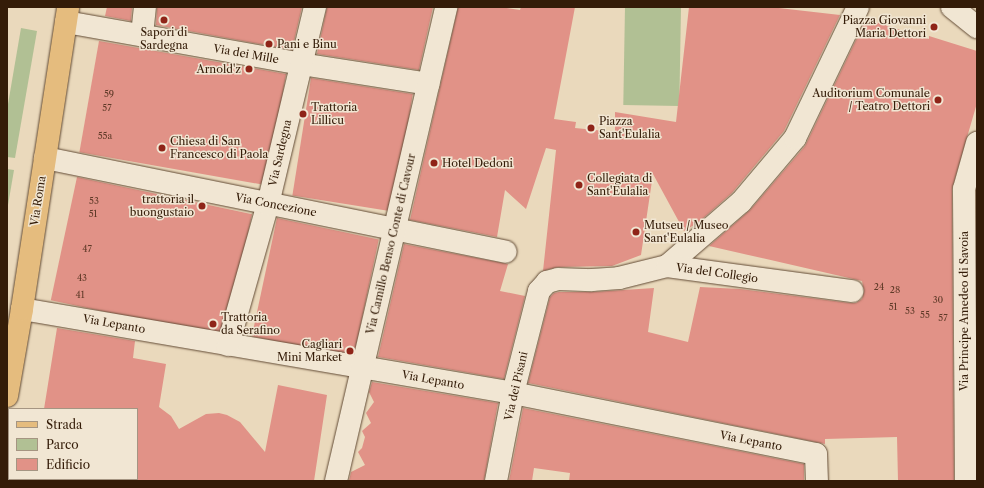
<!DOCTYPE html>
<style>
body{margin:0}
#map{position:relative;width:984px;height:488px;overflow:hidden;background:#ead9bc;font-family:"Libre Caslon Text",serif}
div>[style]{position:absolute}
.green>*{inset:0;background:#b1c094;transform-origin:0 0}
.building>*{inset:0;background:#e19287;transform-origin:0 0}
.roads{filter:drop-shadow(0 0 1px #624b35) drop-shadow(0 0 1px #624b35)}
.minor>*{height:22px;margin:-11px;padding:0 11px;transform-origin:11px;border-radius:11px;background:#f1e6d3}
.major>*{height:22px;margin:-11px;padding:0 11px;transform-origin:11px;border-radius:11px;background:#e5bc7e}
.dots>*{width:11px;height:11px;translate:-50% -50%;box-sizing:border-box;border:2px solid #f1e6d3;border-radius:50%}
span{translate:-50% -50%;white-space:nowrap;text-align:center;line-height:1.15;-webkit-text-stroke:3px #f1e6d3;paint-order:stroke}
.number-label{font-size:9px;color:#5f3a28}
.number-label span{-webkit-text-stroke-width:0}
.poi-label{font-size:11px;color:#341c08}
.right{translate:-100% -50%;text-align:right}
.left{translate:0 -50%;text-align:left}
.street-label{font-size:11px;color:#341c08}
.frame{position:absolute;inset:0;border:8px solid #341c08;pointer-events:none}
.legend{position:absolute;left:8px;top:408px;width:130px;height:72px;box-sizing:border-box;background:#f1e6d3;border:1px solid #a59582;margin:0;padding:5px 7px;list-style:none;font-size:12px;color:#341c08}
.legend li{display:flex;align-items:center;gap:8px;height:20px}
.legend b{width:20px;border:1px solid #a59582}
</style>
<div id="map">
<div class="green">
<i style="left:625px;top:7px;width:56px;height:98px;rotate:1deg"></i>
<i style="clip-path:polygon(21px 28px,37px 31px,15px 158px,7px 157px,7px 110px)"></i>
<i style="clip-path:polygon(7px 169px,14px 170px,7px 211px)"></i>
</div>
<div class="building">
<i style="clip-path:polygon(107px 7px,132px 7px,131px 21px,105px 16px)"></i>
<i style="clip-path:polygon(157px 7px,302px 7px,292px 50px,156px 25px)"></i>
<i style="clip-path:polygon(327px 7px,433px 7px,419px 70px,317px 54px)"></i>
<i style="clip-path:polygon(458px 7px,499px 7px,520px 10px,521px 7px,575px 7px,554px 119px,576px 122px,575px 128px,615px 132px,615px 112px,676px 122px,689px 7px,770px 7px,840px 15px,784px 131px,732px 193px,699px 222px,684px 231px,653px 174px,641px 255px,612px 266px,558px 267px,543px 271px,556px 150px,546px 148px,526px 209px,505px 190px,497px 237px,410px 220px)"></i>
<i style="clip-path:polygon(866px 19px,929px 39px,929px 36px,977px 51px,977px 103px,952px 189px,954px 481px,898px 481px,897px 437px,825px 439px,825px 444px,528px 383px,550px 297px,554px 293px,559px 292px,593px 292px,654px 288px,648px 332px,688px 342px,700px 287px,740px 289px,850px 303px,856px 303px,862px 299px,864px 292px,862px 281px,709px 246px,750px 210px,805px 146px)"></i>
<i style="left:99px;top:41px;width:190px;height:113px;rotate:10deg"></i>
<i style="left:311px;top:78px;width:103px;height:119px;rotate:9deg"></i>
<i style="left:77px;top:177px;width:179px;height:126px;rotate:12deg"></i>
<i style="left:277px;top:218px;width:104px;height:121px;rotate:12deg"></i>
<i style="clip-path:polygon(404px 244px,508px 264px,500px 291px,525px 296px,504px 379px,378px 357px)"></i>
<i style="clip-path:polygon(57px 328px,135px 341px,133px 358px,166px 364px,159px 407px,171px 416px,179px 429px,206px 414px,219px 413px,227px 415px,240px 422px,265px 452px,278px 385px,327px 395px,314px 481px,137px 481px,137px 409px,44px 409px)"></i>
<i style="clip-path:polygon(372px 382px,498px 403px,484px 481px,349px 481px,351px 472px,365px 465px,358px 452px,362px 448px,365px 437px,362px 431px,371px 423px,366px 413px,374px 402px,369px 392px)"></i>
<i style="clip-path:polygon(523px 408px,804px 464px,804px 481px,569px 481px,570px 473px,534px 468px,532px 481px,509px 481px)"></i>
</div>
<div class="roads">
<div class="minor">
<i style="left:952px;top:7px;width:32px;rotate:39deg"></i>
<i style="left:66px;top:22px;width:239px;rotate:10.1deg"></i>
<i style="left:301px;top:64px;width:129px;rotate:8.9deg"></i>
<i style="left:142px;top:35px;width:28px;rotate:-84deg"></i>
<i style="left:45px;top:158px;width:470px;rotate:11.5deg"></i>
<i style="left:667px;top:266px;width:98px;rotate:-40.9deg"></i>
<i style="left:741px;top:202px;width:84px;rotate:-49.8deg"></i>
<i style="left:795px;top:138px;width:145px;rotate:-64.3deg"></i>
<i style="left:22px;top:309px;width:498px;rotate:9.7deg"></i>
<i style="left:513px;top:393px;width:309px;rotate:11.4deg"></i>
<i style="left:816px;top:454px;width:27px;rotate:88deg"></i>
<i style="left:228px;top:345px;width:147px;rotate:-74.2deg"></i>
<i style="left:268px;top:204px;width:203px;rotate:-76.6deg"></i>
<i style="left:336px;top:481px;width:487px;rotate:-76.9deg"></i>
<i style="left:496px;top:481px;width:90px;rotate:-79.1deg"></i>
<i style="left:513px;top:393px;width:105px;rotate:-75.7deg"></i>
<i style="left:539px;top:291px;width:12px;rotate:-48deg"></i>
<i style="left:547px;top:282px;width:11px;rotate:-15deg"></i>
<i style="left:558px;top:279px;width:34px;rotate:2deg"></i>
<i style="left:592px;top:280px;width:27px;rotate:-4deg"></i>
<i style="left:619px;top:278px;width:49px;rotate:-14deg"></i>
<i style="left:667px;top:266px;width:187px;rotate:7.7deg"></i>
<i style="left:966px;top:481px;width:292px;rotate:-90.4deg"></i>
<i style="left:964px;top:189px;width:48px;rotate:-74.2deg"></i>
</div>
<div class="major">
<i style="left:7px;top:396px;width:88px;rotate:-80.2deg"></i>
<i style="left:22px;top:309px;width:305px;rotate:-81.3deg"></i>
</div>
</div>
<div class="dots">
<i style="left:164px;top:20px;background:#8f2418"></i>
<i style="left:934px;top:27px;background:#8f2418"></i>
<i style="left:269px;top:44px;background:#8f2418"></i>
<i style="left:249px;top:69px;background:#8f2418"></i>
<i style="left:938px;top:100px;background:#8f2418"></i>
<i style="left:303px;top:114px;background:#8f2418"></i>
<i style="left:591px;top:128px;background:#8f2418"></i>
<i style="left:162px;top:148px;background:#8f2418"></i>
<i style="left:434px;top:163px;background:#8f2418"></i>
<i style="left:579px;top:185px;background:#8f2418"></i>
<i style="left:202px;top:206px;background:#8f2418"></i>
<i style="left:636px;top:232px;background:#8f2418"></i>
<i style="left:213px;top:324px;background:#8f2418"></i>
<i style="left:350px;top:351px;background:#8f2418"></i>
</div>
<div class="number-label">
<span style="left:109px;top:94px">59</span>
<span style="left:107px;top:108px">57</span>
<span style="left:105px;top:136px">55a</span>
<span style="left:94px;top:201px">53</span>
<span style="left:93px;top:214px">51</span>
<span style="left:87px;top:249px">47</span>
<span style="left:82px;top:278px">43</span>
<span style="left:879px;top:287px">24</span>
<span style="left:895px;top:290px">28</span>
<span style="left:80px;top:295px">41</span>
<span style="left:938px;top:300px">30</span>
<span style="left:893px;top:307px">51</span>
<span style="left:910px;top:311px">53</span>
<span style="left:925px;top:315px">55</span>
<span style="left:943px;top:318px">57</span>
</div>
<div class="poi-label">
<span class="right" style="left:926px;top:27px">Piazza Giovanni<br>Maria Dettori</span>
<span style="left:164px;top:39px">Sapori di<br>Sardegna</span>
<span class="left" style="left:277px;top:44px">Pani e Binu</span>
<span class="right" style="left:241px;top:69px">Arnold'z</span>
<span class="right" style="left:930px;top:100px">Auditorium Comunale<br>/ Teatro Dettori</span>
<span class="left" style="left:311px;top:114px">Trattoria<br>Lillicu</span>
<span class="left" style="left:599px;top:128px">Piazza<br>Sant'Eulalia</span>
<span class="left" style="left:170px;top:148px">Chiesa di San<br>Francesco di Paola</span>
<span class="left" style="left:442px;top:163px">Hotel Dedoni</span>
<span class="left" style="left:587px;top:185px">Collegiata di<br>Sant'Eulalia</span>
<span class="right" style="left:194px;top:206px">trattoria il<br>buongustaio</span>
<span class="left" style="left:644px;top:232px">Mutseu / Museo<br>Sant'Eulalia</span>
<span class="left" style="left:221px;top:324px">Trattoria<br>da Serafino</span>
<span class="right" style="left:342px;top:351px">Cagliari<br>Mini Market</span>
</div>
<div class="street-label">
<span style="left:246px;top:54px;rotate:10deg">Via dei Mille</span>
<span style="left:280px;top:153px;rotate:-77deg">Via Sardegna</span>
<span style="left:38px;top:201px;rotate:-81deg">Via Roma</span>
<span style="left:276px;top:205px;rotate:11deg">Via Concezione</span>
<span style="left:391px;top:244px;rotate:-77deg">Via Camillo Benso Conte di Cavour</span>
<span style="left:717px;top:273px;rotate:8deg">Via del Collegio</span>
<span style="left:964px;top:311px;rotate:-90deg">Via Principe Amedeo di Savoia</span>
<span style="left:114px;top:324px;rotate:10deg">Via Lepanto</span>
<span style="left:433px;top:380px;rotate:10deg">Via Lepanto</span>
<span style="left:516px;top:386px;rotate:-77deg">Via dei Pisani</span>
<span style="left:751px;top:441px;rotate:11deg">Via Lepanto</span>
</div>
<div class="frame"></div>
<ul class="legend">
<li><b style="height:5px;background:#e5bc7e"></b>Strada</li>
<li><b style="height:11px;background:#b1c094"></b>Parco</li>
<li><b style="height:11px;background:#e19287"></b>Edificio</li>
</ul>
</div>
